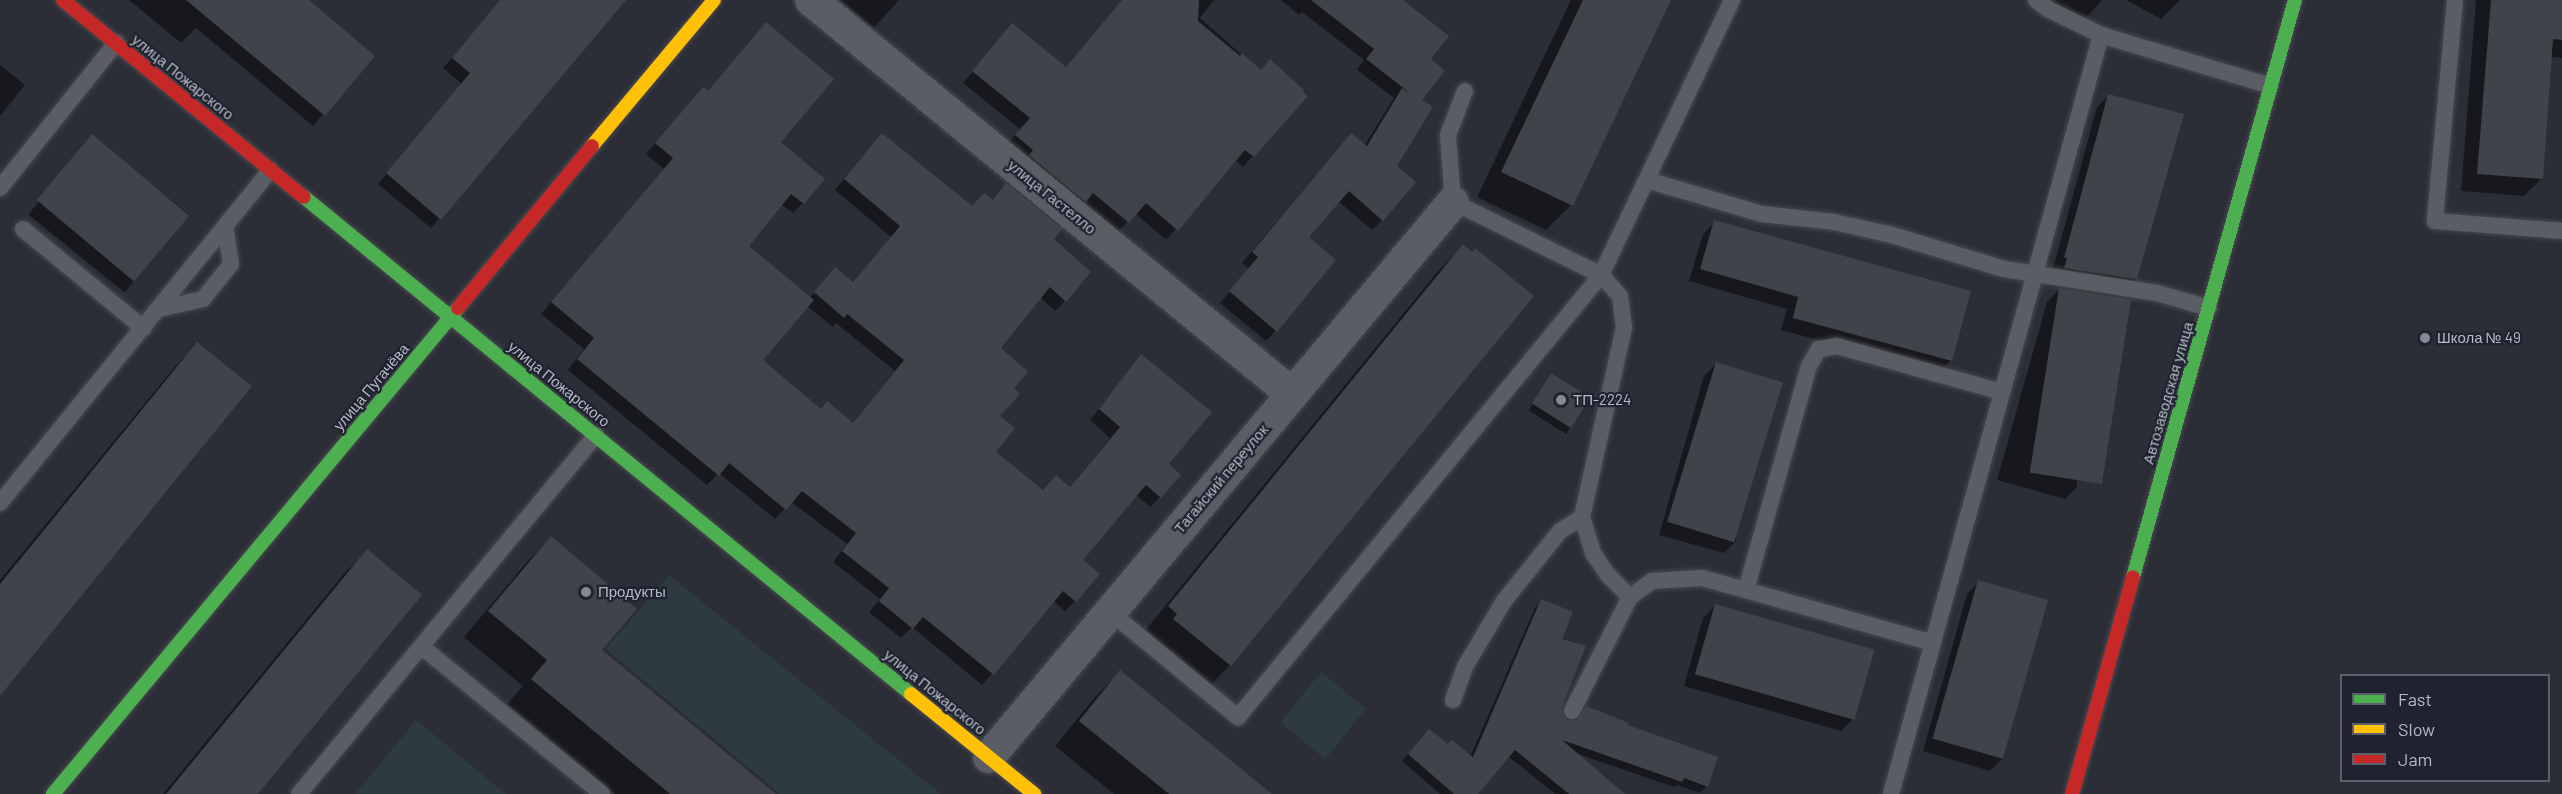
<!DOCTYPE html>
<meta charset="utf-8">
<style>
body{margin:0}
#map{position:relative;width:2562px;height:794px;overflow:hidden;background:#2c2e37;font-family:Barlow,sans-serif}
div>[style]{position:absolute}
.green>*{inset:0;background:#2d3a3f;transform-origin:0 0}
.shadow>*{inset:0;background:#0007;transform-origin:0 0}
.building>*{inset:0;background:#41434a;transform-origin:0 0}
.roads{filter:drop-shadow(0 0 2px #48494f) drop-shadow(0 0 2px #48494f)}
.lane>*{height:16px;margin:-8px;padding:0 8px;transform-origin:8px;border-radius:8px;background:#5b5d64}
.street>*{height:32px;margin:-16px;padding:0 16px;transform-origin:16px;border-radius:16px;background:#5b5d64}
.fast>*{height:14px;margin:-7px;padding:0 7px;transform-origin:7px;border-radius:7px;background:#4caf50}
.slow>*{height:14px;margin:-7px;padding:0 7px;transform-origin:7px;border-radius:7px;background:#ffc107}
.jam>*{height:14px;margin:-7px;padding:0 7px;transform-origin:7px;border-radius:7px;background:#c62828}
.dots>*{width:16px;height:16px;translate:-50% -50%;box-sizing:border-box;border:3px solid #1f2330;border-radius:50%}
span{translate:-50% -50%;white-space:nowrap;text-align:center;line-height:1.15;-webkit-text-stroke:4.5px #1f2330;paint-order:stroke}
.street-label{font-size:15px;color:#b6bac6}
.poi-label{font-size:15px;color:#b6bac6}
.left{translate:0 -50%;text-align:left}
.legend{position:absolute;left:2340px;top:674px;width:210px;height:108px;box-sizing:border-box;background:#1f2330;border:2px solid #5b5f6c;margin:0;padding:8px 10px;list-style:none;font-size:18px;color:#b6bac6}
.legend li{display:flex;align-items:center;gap:12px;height:30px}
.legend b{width:30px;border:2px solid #5b5f6c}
</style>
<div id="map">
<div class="green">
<i style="clip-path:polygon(669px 575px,705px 604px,941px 794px,780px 794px,606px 649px)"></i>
<i style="left:1321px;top:672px;width:58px;height:65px;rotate:39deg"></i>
<i style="clip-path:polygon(416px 720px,506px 794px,355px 794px)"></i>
</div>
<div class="shadow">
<i style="clip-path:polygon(129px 0,306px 0,373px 56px,313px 126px,196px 28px,181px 43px)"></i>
<i style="clip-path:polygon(502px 0,623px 0,431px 228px,378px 184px,462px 84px,443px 68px)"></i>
<i style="clip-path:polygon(840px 0,899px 0,874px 28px)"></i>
<i style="clip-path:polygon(1160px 0,1214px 0,1200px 18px,1260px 71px,1253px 156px,1243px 167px,1235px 160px,1166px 240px,1135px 213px,1117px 233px,1006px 146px,1020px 129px,963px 83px,1012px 25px,1065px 68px)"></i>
<i style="clip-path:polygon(1281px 0,1401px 0,1429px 59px,1420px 101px,1395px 166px,1382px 220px,1372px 230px,1338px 201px,1307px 237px,1276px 330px,1266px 341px,1220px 303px,1249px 269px,1242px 263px,1341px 145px,1364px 146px,1394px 98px,1357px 70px,1364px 60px,1302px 12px,1299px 15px)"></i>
<i style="clip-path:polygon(1571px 0,1669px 0,1571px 205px,1546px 230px,1477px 197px)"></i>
<i style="clip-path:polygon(2056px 0,2102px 0,2079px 26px,2047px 16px)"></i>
<i style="clip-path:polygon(2126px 0,2180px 0,2161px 19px)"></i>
<i style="clip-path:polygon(2476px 0,2562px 0,2562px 58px,2550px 57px,2541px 179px,2524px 196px,2461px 191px)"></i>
<i style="clip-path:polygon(0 65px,25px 85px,0 116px)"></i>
<i style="clip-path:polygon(2109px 95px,2136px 278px,2124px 291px,2053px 269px,2097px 107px)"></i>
<i style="clip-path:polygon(evenodd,693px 99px,779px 142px,803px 203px,793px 213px,781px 204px,746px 246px,810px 298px,825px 279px,852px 283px,891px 237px,835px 190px,882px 135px,971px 207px,992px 201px,1006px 185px,1052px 240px,1065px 301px,1055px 311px,1040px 297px,999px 348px,1012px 389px,998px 416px,994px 452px,1042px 491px,1056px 477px,1069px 488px,1110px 438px,1090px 420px,1141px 356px,1167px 464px,1160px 497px,1150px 507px,1136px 495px,1081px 560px,1075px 601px,1065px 611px,1053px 601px,982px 685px,912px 627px,901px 638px,869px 612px,880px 599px,833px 562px,847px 544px,791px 502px,775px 519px,719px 473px,707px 485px,568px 370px,584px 349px,541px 314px,664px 169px,646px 154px,693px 99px,807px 306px,833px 327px,836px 323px,895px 371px,852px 424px,827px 403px,820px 410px,763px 363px,763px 359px,807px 306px)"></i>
<i style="left:92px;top:136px;width:124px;height:101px;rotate:39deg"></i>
<i style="clip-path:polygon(1715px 222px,1951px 360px,1939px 372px,1781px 330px,1787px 309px,1689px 281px,1703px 234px)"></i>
<i style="clip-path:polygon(1463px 246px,1230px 665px,1206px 690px,1144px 632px,1438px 271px)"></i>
<i style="clip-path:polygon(2059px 290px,2077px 487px,2065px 499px,1997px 480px,2047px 302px)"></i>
<i style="clip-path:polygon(197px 344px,0 693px,0 580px,173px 369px)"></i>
<i style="clip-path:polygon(1716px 364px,1736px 541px,1724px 553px,1659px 535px,1704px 376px)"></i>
<i style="left:1551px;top:375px;width:44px;height:42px;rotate:32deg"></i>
<i style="clip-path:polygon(551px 538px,600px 650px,774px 794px,615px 794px,507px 704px,523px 686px,464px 637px,526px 563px)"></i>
<i style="clip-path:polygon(367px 551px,256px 794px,163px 794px,342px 576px)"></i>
<i style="clip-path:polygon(1979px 582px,2046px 601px,2002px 759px,1990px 771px,1923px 751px,1967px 594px)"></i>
<i style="clip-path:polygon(1541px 601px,1560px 640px,1560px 712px,1566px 722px,1576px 721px,1587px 708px,1626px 726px,1707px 786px,1700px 793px,1677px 785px,1674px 787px,1575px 753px,1622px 794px,1555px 794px,1508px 756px,1476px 794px,1440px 794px,1402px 761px,1423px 737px,1470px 757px,1535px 608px)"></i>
<i style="clip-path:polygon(1715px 606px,1853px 719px,1841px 731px,1684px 686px,1703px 618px)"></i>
<i style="clip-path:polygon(1120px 672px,1269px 794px,1114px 794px,1055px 746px,1095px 697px)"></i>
</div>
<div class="building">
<i style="clip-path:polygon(186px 0,309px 0,375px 56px,325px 116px)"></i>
<i style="clip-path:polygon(500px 0,626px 0,441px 220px,386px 173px,470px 73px,452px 58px)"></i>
<i style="clip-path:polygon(1122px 0,1199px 0,1198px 21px,1240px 56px,1242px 53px,1261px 70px,1270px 59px,1304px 90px,1303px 92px,1308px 96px,1254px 157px,1245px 150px,1178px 231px,1146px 203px,1129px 223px,1093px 193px,1086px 202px,1029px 155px,1033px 150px,1015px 135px,1030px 118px,972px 71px,1012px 23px,1066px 67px)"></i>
<i style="clip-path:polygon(1311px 0,1403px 0,1449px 36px,1431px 59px,1445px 71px,1422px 100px,1433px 107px,1397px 166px,1416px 182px,1383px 221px,1349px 191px,1309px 237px,1336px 260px,1277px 332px,1229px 291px,1258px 257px,1252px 252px,1351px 133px,1367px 146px,1402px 88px,1410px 93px,1366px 59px,1374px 49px)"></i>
<i style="clip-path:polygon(1583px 0,1671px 0,1573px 206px,1501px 172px)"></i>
<i style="clip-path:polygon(2491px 0,2562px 0,2562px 40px,2553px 39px,2543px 179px,2477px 174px)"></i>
<i style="clip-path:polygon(766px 22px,834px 79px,781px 142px,825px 179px,804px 204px,791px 194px,749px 246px,814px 300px,764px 359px,765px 362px,821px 409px,827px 401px,853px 423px,904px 360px,847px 314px,844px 318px,814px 292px,835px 267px,853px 282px,900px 226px,844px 179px,882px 133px,972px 206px,984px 193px,993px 200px,1006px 183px,1062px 229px,1054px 239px,1091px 272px,1066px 302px,1050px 287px,1001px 348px,1028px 372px,1014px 388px,1020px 394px,1000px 416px,1015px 428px,996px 452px,1043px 490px,1056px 475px,1070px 487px,1120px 427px,1099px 409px,1141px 354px,1212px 412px,1169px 464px,1181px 475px,1161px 498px,1146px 485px,1083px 560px,1100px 574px,1076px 602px,1063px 591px,994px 675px,923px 617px,913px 629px,879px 601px,889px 588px,842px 551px,856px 533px,802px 491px,786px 510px,729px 463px,719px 476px,577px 359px,594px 338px,551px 302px,673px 158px,655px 143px,703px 87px,708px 91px)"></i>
<i style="clip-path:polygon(2108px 94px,2184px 114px,2137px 279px,2064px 268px,2067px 258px,2064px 258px)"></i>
<i style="left:92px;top:134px;width:127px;height:86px;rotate:40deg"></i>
<i style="clip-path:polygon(1714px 220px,1971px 291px,1952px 361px,1793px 318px,1798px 297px,1700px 269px)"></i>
<i style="clip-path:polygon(1463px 244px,1472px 252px,1475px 248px,1534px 296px,1231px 666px,1173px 619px,1177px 614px,1168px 606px)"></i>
<i style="left:2059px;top:288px;width:73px;height:187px;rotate:9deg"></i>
<i style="clip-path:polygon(197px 342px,252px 386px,0 696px,0 584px)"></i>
<i style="left:1716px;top:362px;width:70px;height:167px;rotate:17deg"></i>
<i style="left:1551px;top:373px;width:46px;height:36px;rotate:32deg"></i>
<i style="clip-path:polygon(551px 536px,637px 609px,602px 650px,776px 794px,670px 794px,531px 679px,547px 660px,488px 611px)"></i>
<i style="clip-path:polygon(367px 549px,422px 595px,258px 794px,166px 794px)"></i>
<i style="left:1978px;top:580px;width:73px;height:165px;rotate:16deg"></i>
<i style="clip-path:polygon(1541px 599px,1573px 612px,1562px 639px,1586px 646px,1562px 707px,1564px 717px,1568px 721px,1577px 720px,1586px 706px,1629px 723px,1628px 725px,1718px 757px,1708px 787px,1684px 778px,1682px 782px,1562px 740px,1625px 794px,1569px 794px,1515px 750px,1478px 794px,1454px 794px,1408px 754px,1429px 729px,1448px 744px,1452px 740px,1473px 757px)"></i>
<i style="left:1715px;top:604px;width:166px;height:73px;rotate:16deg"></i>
<i style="clip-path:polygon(1120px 670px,1272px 794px,1169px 794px,1079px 721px)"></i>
</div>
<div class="roads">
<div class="lane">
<i style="left:2036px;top:0;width:15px;rotate:37deg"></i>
<i style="left:2048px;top:9px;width:59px;rotate:26.1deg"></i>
<i style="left:2101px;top:35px;width:177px;rotate:16.7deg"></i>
<i style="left:2455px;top:0;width:222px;rotate:95.2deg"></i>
<i style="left:2435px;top:221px;width:127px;rotate:4.5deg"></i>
<i style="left:1647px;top:180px;width:120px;rotate:16.5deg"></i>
<i style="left:1762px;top:214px;width:72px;rotate:6.3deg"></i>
<i style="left:1834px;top:222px;width:59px;rotate:12.6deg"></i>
<i style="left:1892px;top:235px;width:117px;rotate:16.9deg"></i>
<i style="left:2004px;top:269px;width:155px;rotate:8.9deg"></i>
<i style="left:2157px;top:293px;width:54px;rotate:16.1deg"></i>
<i style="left:0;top:188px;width:186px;rotate:-51.3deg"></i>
<i style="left:23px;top:229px;width:156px;rotate:39.5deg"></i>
<i style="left:159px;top:309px;width:45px;rotate:-12.8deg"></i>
<i style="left:203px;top:299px;width:45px;rotate:-51.3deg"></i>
<i style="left:231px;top:264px;width:37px;rotate:-99deg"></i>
<i style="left:0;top:503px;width:429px;rotate:-50.9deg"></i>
<i style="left:1582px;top:517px;width:38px;rotate:73deg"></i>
<i style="left:1593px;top:553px;width:27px;rotate:56deg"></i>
<i style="left:1608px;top:575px;width:31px;rotate:45deg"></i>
<i style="left:1110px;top:612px;width:166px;rotate:39.4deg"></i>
<i style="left:1238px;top:717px;width:572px;rotate:-50.6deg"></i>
<i style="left:1601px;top:275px;width:165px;rotate:-153.7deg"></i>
<i style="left:1453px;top:202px;width:67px;rotate:-94.3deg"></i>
<i style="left:1448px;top:135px;width:47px;rotate:-68.9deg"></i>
<i style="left:1933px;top:643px;width:194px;rotate:-164.2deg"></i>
<i style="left:1746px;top:590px;width:233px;rotate:-74.3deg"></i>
<i style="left:1809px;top:366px;width:20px;rotate:-60deg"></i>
<i style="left:1819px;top:349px;width:18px;rotate:-9deg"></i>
<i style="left:1837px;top:346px;width:171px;rotate:15.6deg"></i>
<i style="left:422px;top:647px;width:232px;rotate:39.2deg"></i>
<i style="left:1453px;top:700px;width:37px;rotate:-70deg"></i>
<i style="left:1466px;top:665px;width:74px;rotate:-59.3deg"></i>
<i style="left:1504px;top:601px;width:90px;rotate:-51.3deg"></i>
<i style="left:1560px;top:531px;width:26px;rotate:-32deg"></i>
<i style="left:1582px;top:517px;width:194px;rotate:-77.5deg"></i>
<i style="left:1624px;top:328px;width:32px;rotate:-97deg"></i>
<i style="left:1620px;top:296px;width:28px;rotate:-132deg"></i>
<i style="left:1601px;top:275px;width:305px;rotate:-64.5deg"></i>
<i style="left:1572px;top:711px;width:128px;rotate:-63deg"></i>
<i style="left:1630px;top:597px;width:27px;rotate:-36deg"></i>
<i style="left:1652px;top:581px;width:50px;rotate:-3.4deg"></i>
<i style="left:1702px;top:578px;width:46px;rotate:15.3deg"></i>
<i style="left:299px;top:794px;width:466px;rotate:-50.4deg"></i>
<i style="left:1891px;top:794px;width:788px;rotate:-74.53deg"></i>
</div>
<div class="street">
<i style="left:811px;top:0;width:622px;rotate:39.32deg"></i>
<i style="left:989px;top:757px;width:723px;rotate:-50.1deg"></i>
</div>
<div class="fast">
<i style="left:304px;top:197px;width:785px;rotate:39.31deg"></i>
<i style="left:2133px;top:577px;width:599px;rotate:-74.32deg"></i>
<i style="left:53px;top:794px;width:633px;rotate:-50.19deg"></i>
</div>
<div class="slow">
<i style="left:592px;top:146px;width:190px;rotate:-50.1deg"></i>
<i style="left:911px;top:694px;width:159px;rotate:39.1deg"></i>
</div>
<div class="jam">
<i style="left:63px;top:0;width:311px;rotate:39.3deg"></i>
<i style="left:458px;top:308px;width:210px;rotate:-50.4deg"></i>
<i style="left:2072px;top:794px;width:225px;rotate:-74.3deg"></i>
</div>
</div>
<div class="dots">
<i style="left:2425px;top:338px;background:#868994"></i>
<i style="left:1561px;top:400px;background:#868994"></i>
<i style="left:586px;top:592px;background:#868994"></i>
</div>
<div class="street-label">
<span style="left:183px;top:77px;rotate:39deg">улица Пожарского</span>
<span style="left:1052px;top:197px;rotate:39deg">улица Гастелло</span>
<span style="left:559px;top:384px;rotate:39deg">улица Пожарского</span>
<span style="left:371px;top:387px;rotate:-50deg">улица Пугачёва</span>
<span style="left:2168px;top:393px;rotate:-74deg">Автозаводская улица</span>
<span style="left:1221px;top:479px;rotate:-50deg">Тагайский переулок</span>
<span style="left:935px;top:692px;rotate:39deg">улица Пожарского</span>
</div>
<div class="poi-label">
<span class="left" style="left:2437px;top:338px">Школа № 49</span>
<span class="left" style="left:1573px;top:400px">ТП-2224</span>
<span class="left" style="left:598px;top:592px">Продукты</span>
</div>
<ul class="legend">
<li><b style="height:8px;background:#4caf50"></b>Fast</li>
<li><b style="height:8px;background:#ffc107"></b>Slow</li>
<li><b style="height:8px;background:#c62828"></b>Jam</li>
</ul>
</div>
